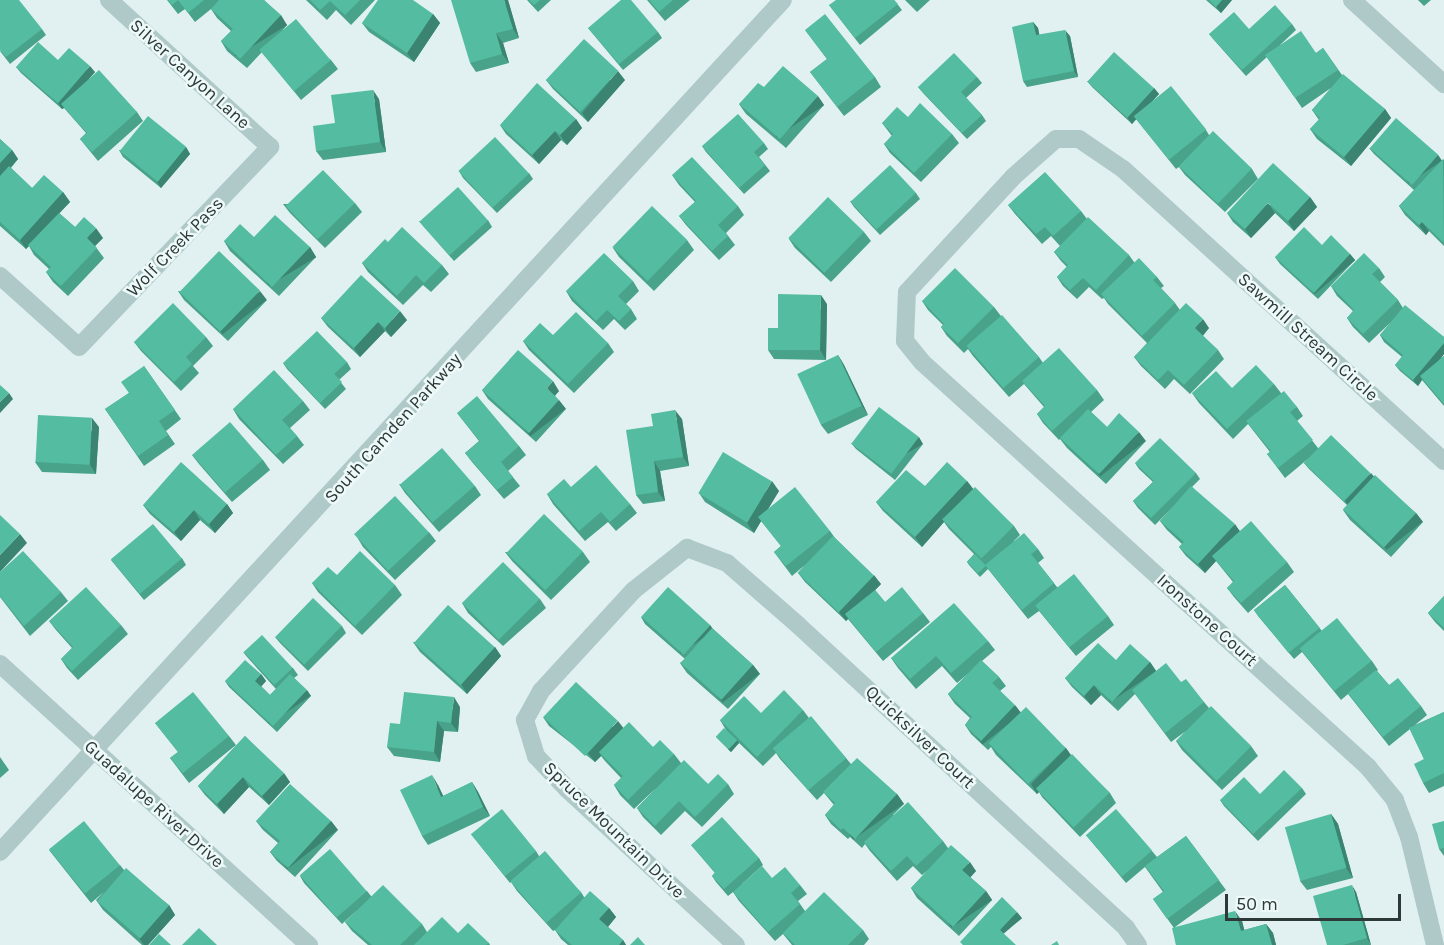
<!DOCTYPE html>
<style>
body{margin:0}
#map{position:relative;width:1444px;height:945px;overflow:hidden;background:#e1f1f2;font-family:Karla,sans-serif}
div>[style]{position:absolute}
.street>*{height:18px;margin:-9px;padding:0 9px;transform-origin:9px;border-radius:9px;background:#aec9c8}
.wall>*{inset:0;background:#48a38a}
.shaded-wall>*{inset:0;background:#3b8471;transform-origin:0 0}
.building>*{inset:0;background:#54bda1;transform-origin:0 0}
span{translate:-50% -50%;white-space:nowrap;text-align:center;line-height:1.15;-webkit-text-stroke:5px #eef9f9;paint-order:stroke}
.street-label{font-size:18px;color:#2c3936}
.scale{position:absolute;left:1225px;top:894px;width:176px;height:27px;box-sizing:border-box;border:3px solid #2c3936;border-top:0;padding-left:8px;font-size:18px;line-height:21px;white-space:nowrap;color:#2c3936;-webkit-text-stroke:4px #eef9f9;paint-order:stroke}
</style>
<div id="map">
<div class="street">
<i style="left:1352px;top:0;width:125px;rotate:42.4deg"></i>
<i style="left:0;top:276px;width:106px;rotate:41.9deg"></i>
<i style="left:79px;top:347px;width:277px;rotate:-46.3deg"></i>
<i style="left:270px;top:147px;width:218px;rotate:-137.6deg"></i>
<i style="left:0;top:664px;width:418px;rotate:42.3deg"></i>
<i style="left:0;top:852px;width:1157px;rotate:-47.42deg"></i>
<i style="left:736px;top:945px;width:229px;rotate:-137.3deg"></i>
<i style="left:568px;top:790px;width:47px;rotate:-133.3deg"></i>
<i style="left:536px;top:756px;width:38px;rotate:-107deg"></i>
<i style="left:525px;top:720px;width:33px;rotate:-61deg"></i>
<i style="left:541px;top:691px;width:137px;rotate:-47.4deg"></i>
<i style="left:634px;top:590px;width:68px;rotate:-38.4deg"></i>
<i style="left:687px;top:548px;width:43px;rotate:20.6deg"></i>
<i style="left:727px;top:563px;width:94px;rotate:41.1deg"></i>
<i style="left:798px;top:625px;width:447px;rotate:42.7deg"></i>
<i style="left:1126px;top:928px;width:21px;rotate:55deg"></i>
<i style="left:1435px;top:945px;width:111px;rotate:-103.5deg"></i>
<i style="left:1409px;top:837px;width:40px;rotate:-111deg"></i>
<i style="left:1395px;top:800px;width:43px;rotate:-129.3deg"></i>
<i style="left:1368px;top:767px;width:602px;rotate:-137.76deg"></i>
<i style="left:922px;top:362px;width:27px;rotate:-129deg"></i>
<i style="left:905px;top:341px;width:49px;rotate:-87.7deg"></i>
<i style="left:907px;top:292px;width:156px;rotate:-47.3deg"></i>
<i style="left:1013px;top:177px;width:57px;rotate:-41.5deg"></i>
<i style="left:1056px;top:139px;width:23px"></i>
<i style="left:1079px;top:139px;width:53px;rotate:34.3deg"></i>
<i style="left:1123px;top:169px;width:434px;rotate:42.3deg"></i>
</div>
<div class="wall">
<i style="clip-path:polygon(167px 0,264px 0,287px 25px,283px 30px,331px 60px,338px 69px,301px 100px,262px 52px,247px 68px,227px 51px,221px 41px,231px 31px,217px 18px,211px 9px,195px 22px,185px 9px,178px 14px)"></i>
<i style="clip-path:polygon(306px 0,375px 0,351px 25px,336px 10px,327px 20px)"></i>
<i style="clip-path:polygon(508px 0,519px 38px,503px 43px,509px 63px,476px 72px,470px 63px)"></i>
<i style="clip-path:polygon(527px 0,551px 0,538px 12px)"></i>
<i style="clip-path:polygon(647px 0,690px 0,665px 21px)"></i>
<i style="clip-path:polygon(894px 0,902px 10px,860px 45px,829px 5px)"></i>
<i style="clip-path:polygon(905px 0,930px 0,917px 12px)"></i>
<i style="clip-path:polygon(1206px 0,1232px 0,1221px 13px)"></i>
<i style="clip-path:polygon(1418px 0,1431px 0,1424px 6px)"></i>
<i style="clip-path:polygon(433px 14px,440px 23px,414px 62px,369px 32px,362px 23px)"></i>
<i style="clip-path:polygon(1033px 22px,1038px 28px,1039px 35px,1070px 36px,1078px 77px,1027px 87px,1023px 81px)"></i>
<i style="clip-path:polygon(1292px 24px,1296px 30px,1280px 45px,1316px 53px,1323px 48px,1342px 75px,1385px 109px,1391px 118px,1351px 166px,1317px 139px,1310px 129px,1319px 120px,1312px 110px,1331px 88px,1302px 108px,1267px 57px,1246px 76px,1214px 40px,1209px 34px)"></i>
<i style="clip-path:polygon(588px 28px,658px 32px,662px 38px,623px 70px)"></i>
<i style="clip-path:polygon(42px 29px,46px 35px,10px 64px,0 51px)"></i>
<i style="clip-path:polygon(805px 30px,875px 77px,881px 87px,844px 116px,810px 72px,827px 59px)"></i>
<i style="clip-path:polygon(58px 60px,95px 72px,89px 79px,137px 112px,143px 121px,98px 161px,80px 139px,86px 133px,64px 108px,62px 109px,21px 73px,16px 67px)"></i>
<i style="clip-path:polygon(977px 77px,982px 83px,966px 98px,982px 115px,986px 121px,967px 139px,923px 93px,918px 87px)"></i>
<i style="clip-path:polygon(546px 80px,625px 80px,588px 122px,553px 89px)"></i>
<i style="clip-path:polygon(1087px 81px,1154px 88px,1159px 94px,1151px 102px,1206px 130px,1209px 135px,1252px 169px,1258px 179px,1225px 212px,1185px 175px,1179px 167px,1176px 169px,1136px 119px,1132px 124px,1092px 87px)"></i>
<i style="clip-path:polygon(764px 87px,824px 105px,786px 148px,746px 114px,739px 104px)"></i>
<i style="clip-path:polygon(379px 99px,386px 152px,323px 160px,316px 151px)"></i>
<i style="clip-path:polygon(908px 117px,952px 134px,959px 143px,921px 182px,890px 153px,884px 144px,892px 136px,882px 123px)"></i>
<i style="clip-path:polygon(576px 119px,582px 128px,567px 145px,561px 140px,539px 164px,506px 134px,500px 125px)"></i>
<i style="clip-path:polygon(0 139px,12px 150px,18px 159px,11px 168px,32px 188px,63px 192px,70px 202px,59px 213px,75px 227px,103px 238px,95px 246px,104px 258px,68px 296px,53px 282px,46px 272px,49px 269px,34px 255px,29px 246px,26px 249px,0 226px)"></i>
<i style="clip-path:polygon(764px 143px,768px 149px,759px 157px,770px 171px,744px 194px,706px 152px,702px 146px)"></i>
<i style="clip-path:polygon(186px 147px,190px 154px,161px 188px,123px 157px,119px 150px)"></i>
<i style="clip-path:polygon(1369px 148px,1438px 155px,1442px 161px,1444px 159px,1444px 246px,1429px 231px,1426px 235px,1405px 215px,1399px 206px,1414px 190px,1374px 154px)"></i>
<i style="clip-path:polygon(459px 171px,529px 173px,533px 179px,497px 213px,463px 178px)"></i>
<i style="clip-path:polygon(672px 175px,738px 206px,744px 215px,726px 233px,735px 245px,719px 260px,686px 225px,679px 216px,695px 202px,679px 185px)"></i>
<i style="clip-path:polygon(916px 193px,920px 199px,880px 235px,854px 207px,850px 201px)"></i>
<i style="clip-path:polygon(1310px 197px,1317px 207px,1294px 231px,1275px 213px,1251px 238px,1233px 222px,1227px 213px)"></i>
<i style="clip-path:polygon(355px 203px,362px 212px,325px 248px,290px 213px,283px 204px)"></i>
<i style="clip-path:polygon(1008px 205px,1081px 211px,1087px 219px,1129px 255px,1134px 262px,1157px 277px,1164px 286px,1161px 288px,1175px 303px,1180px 310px,1209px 328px,1203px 336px,1218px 350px,1224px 359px,1190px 394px,1174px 379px,1165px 389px,1141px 366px,1134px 357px,1147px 343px,1108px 304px,1104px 298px,1102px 299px,1089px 287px,1077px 299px,1063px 286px,1057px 277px,1067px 267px,1061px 261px,1054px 252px,1060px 246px,1051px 236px,1042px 244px,1015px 214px)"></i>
<i style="clip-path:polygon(488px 220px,492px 227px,454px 261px,424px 227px,419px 221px)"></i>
<i style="clip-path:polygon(864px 232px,871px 241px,831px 282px,795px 248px,789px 239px)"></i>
<i style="clip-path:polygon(254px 237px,310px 247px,316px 257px,279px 296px,230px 251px,224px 241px)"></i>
<i style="clip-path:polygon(687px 240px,694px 250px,654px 291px,619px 257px,613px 248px)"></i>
<i style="clip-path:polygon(388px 242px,442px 265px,449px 274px,431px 292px,423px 285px,403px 305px,368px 272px,362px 263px)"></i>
<i style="clip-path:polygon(1322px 245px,1350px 254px,1355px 260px,1318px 299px,1280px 264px,1275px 257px)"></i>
<i style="clip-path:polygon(1379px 268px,1385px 277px,1380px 282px,1398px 300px,1403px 308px,1444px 337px,1444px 354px,1441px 358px,1444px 356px,1444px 406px,1422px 380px,1418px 386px,1400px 371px,1395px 365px,1402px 357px,1384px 342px,1380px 335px,1391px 322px,1369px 343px,1353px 327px,1347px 318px,1353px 311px,1337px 296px,1331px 286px)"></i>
<i style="clip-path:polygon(633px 281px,639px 291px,626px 304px,631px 309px,637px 319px,625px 330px,614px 319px,603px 330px,572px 301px,566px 291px)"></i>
<i style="clip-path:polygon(178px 291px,267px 300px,228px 341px,184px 300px)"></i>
<i style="clip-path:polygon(922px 301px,994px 307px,1001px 316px,1039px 357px,1043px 363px,1097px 390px,1104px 400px,1091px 412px,1107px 427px,1146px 441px,1106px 484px,1067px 448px,1060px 439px,1059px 440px,1043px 423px,1037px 414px,1044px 407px,1024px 384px,1009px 397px,973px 356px,968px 349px,964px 353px,947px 336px,941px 327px,943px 325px,928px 310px)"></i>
<i style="clip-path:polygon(827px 304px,826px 360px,774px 359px,768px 350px)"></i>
<i style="clip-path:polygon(321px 318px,407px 320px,391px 337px,385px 331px,360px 357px,328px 327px)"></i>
<i style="clip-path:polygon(553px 335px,608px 343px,614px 352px,574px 393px,529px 350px,523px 341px)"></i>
<i style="clip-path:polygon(206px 337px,213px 346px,193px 366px,199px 373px,181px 391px,141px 351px,134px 342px)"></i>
<i style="clip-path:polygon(838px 355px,844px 365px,868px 415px,828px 434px,821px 425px)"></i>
<i style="clip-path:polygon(347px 362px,351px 369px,339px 380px,346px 389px,325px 409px,287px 369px,283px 363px)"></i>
<i style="clip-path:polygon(144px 366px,181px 419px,166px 431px,175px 444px,144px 466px,105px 409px,129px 393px)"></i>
<i style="clip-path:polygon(1274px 384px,1281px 393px,1297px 407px,1303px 416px,1297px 421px,1318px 448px,1374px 477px,1416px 513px,1423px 522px,1391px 557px,1350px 520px,1343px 510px,1348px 506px,1309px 469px,1304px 463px,1309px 458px,1285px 478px,1267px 454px,1270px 452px,1248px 424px,1233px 439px,1199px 403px,1192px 393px)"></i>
<i style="clip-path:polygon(482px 390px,559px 391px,555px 396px,566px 409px,536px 442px,488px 399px)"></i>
<i style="clip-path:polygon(303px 401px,310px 410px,290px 428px,297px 436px,304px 445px,283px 464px,239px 419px,233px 409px)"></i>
<i style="clip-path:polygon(457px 413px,519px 446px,526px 455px,508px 471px,520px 486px,504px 499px,472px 462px,465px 453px,479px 441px)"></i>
<i style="clip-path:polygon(682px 419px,689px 466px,660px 471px,665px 501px,643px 504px,636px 495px,653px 426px)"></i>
<i style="clip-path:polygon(99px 427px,96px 474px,42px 472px,35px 462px)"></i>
<i style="clip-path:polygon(851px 443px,923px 444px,895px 480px,856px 449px)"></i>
<i style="clip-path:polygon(192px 455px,263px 460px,270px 470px,232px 502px,199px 464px)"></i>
<i style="clip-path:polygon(1135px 463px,1196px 473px,1200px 479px,1192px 487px,1240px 531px,1287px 562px,1294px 572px,1248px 613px,1234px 597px,1227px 588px,1233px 582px,1216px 561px,1205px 573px,1186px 556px,1179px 547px,1182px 544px,1167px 530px,1160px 521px,1173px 507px,1155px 525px,1138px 508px,1133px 501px,1153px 482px,1139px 469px)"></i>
<i style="clip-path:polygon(967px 481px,973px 489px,1014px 526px,1020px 535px,1014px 541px,1038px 549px,1044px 558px,1038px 563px,1057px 587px,1108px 616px,1114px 625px,1076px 656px,1039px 611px,1028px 619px,988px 569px,980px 577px,969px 565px,967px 562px,974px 554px,949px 529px,944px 522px,922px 547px,883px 511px,876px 502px,925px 486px)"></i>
<i style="clip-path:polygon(399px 484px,475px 486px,481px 495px,439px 532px,405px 493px)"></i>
<i style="clip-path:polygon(571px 487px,630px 504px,637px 513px,616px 531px,608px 522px,585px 541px,553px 504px,547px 494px)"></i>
<i style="clip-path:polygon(779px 491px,767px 509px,830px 531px,835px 538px,881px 584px,875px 590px,885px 602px,923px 613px,930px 622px,883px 661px,848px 619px,846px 621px,805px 582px,798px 573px,805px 565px,792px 576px,774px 552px,781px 546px,761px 521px,754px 533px,705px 502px,699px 493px)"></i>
<i style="clip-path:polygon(227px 504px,233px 513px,215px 533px,200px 520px,181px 541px,150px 514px,143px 505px)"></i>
<i style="clip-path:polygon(429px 532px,436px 541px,395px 580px,363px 547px,357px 537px)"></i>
<i style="clip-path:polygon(505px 552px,583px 552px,590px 562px,551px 600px,512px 561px)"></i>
<i style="clip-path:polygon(182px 558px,186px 565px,144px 600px,111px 560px)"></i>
<i style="clip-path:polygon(0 572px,61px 592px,68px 601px,30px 636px,0 597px)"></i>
<i style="clip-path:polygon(337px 575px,395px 585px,402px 595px,362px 635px,318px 592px,312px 583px)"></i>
<i style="clip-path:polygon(1285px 585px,1322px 631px,1372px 661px,1378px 670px,1377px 671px,1389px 685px,1421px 706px,1427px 715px,1415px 725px,1444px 712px,1444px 786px,1429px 793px,1423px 783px,1424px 759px,1410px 729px,1389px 746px,1348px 694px,1341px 700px,1302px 652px,1294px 659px,1258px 616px,1254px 610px)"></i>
<i style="clip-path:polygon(1444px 596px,1444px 631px,1435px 622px,1428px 613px)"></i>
<i style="clip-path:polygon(540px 599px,546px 608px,503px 646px,468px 613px,462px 603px)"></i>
<i style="clip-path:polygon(641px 617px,710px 625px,712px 628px,753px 665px,760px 674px,728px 709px,687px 673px,680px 663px,685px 659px,645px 624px)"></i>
<i style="clip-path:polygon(49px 621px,121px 625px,128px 634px,78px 680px,67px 668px,61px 659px,72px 648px,56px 630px)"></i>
<i style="clip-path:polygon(342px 626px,346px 633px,308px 671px,280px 643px,275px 637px)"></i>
<i style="clip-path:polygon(988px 641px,995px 650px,982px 661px,999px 677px,1006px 686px,1000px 691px,1020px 712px,1066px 748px,1071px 755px,1110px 793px,1116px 803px,1080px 837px,1042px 797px,1039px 792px,1037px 794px,996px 755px,991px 747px,988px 750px,971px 734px,965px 725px,970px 718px,955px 704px,948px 694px,970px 672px,957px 683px,942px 666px,916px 689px,898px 668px,891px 658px)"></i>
<i style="clip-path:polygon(413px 642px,495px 647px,501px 656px,467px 694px,420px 652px)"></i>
<i style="clip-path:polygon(243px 652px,293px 668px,298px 675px,294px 678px,311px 696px,277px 732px,229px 687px,225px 681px,261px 674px,266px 681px,261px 686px,270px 695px,276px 689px,248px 658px)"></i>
<i style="clip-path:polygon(1116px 660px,1150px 662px,1156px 671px,1181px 682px,1204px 702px,1209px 708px,1251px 746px,1258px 756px,1222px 790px,1182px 750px,1176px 741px,1186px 731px,1171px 742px,1135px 694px,1118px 711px,1101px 695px,1091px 705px,1072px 687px,1065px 678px)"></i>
<i style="clip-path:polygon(460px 707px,458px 732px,444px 731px,440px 762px,394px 756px,387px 747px,400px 724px)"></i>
<i style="clip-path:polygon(803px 710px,809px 718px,846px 758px,851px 764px,897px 794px,904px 804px,893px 815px,943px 841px,948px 848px,976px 871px,970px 877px,986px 891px,992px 900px,959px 936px,917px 898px,911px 888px,928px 870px,922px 875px,913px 866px,897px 881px,870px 851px,865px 844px,862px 848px,850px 837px,848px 839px,831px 824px,825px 815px,834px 805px,824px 793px,817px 800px,780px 759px,776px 753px,763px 766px,737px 741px,739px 743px,731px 752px,716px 737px,726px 730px,720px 720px,761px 713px)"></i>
<i style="clip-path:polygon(543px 717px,623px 728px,653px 747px,674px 754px,681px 763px,708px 784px,728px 784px,734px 794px,702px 827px,685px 811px,661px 835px,643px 817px,637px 808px,656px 788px,634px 809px,620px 795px,614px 785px,621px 778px,605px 761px,601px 756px,595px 762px,549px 726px)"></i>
<i style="clip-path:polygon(155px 723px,229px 736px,236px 745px,189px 783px,170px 758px,178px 752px)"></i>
<i style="clip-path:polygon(245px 736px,290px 782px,269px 805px,249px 787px,224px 814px,205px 795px,198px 786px)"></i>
<i style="clip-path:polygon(0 757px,9px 770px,0 778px)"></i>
<i style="clip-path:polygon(472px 782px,478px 792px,490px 816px,428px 845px,422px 836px,438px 785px,443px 796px)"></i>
<i style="clip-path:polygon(1302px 788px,1306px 794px,1258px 841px,1224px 806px,1220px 800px)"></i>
<i style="clip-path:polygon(1331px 814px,1338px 824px,1353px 878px,1307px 890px,1300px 881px)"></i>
<i style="clip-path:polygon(256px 821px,331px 821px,338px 830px,295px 877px,277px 861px,270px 852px,278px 843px,263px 830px)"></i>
<i style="clip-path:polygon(1444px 821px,1444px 856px,1439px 849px)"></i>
<i style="clip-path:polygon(471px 834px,536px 851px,539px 856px,581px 892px,584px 897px,609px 908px,616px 917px,608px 927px,623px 940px,626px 945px,568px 945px,561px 939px,555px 930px,553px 931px,517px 891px,511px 882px,510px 883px)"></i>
<i style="clip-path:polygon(1086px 835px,1152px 851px,1157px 857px,1186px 836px,1226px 890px,1175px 927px,1242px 921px,1244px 930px,1266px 924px,1273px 933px,1276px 945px,1176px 945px,1174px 928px,1153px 899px,1163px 892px,1145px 867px,1126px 883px)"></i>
<i style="clip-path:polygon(691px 845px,759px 858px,763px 865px,742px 884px,772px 878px,800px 885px,807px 894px,798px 901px,805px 911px,863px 930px,869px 939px,864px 945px,792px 945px,783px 934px,775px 941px,739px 901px,733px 892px,728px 896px,716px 882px,712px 876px,715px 873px)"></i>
<i style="clip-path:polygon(49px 850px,120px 865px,124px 870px,169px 905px,175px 915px,148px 945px,142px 945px,103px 910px,96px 900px,104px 892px,91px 903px)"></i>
<i style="clip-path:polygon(300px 876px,367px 891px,371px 896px,422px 924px,427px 932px,458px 933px,489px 943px,490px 945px,368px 945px,352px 931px,345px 922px,357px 910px,342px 924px,304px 883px)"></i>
<i style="clip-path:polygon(1356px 892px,1371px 945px,1327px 945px)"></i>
</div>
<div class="shaded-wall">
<i style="clip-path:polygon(504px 0,508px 0,519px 38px,513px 29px)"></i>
<i style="clip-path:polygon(1222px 0,1232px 0,1221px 13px,1216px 7px)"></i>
<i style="clip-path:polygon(433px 14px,440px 23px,414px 62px,407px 53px)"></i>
<i style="left:281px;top:15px;width:12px;height:60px;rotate:59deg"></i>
<i style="clip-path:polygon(1033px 22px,1038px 28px,1041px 42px,1036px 35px)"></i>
<i style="clip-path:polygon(1065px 30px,1070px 36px,1078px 77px,1074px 71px)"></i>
<i style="clip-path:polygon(496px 33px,503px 43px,509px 63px,502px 54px)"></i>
<i style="clip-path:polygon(90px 66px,95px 72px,64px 107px,61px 104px,64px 108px,62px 109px,58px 103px)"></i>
<i style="clip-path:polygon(618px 71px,625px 80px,588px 122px,582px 113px)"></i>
<i style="clip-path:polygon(1154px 88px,1159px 94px,1132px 124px,1127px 117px)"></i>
<i style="clip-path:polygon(373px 90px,379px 99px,386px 152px,380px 142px)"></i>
<i style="left:818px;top:96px;width:11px;height:57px;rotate:56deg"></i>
<i style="clip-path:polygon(1385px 109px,1391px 118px,1351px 166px,1344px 157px)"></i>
<i style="clip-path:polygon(576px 119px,582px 128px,567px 145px,560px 135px)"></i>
<i style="clip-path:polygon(555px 131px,561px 140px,539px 164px,532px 155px)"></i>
<i style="clip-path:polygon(186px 147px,190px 154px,161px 188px,157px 182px)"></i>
<i style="clip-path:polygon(12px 150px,18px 159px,0 179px,0 163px)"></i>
<i style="left:1438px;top:155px;width:7px;height:40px;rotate:56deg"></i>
<i style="clip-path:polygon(63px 192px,70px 202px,26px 249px,20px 240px)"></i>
<i style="clip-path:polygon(1310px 197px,1317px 207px,1294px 231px,1288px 221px)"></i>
<i style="clip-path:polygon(1268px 203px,1275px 213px,1251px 238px,1245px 229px)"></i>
<i style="clip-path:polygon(1422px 222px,1429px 231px,1426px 235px,1419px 225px)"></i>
<i style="clip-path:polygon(96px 228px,103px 238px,93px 248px,87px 238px)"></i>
<i style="left:310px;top:247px;width:12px;height:55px;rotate:59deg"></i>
<i style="left:1350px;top:254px;width:8px;height:53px;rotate:50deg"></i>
<i style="left:260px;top:291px;width:11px;height:56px;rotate:52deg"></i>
<i style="clip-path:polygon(821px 295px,827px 304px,826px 360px,820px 350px)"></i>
<i style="clip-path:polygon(400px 311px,407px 320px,391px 337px,385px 328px)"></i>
<i style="clip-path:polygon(1203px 319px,1209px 328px,1201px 337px,1195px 328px)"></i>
<i style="clip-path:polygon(378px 322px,385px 331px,360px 357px,354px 348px)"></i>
<i style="clip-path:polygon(1444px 343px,1444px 354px,1423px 380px,1420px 376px,1422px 380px,1418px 386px,1413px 380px)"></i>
<i style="clip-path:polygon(838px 355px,844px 365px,868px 415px,862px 406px)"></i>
<i style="clip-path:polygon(553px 381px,559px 391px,553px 397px,547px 388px)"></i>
<i style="clip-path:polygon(9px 393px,13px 399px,0 413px,0 402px)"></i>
<i style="left:559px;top:400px;width:11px;height:45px;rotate:52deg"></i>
<i style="clip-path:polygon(675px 410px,682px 419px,689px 466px,683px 457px)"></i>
<i style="clip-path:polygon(92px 418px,99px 427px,96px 474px,90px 465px)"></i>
<i style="left:1139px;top:432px;width:11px;height:58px;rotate:52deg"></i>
<i style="left:919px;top:437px;width:8px;height:46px;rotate:60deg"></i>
<i style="clip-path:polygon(654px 461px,660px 471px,665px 501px,658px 492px)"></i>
<i style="clip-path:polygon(1371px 473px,1376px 479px,1349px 507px,1345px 501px)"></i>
<i style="clip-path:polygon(772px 481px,779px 491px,754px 533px,747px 523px)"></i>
<i style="clip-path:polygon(967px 481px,974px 490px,942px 519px,944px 522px,922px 547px,915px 537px)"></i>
<i style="clip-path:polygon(227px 504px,233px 513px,215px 533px,209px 524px)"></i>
<i style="clip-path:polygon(194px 510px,200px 520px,181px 541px,174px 532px)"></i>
<i style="left:1416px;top:513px;width:11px;height:46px;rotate:52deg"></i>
<i style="clip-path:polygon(1235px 524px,1241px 533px,1212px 556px,1216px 561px,1205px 573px,1198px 564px)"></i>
<i style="clip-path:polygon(20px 534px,27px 543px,0 572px,0 555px)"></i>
<i style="clip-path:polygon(874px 575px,881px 584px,848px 618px,845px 614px,848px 619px,846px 621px,839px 612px)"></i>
<i style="left:710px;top:625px;width:7px;height:40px;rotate:56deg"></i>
<i style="clip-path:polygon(495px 647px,501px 656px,467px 694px,461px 684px)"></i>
<i style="left:1150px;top:662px;width:11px;height:55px;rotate:56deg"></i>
<i style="left:753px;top:665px;width:11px;height:47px;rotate:52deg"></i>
<i style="clip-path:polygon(261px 674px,266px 681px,260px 688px,255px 681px)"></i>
<i style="clip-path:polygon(1094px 685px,1101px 695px,1091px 705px,1084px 696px)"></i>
<i style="left:307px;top:690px;width:7px;height:50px;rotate:56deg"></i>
<i style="clip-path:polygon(454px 697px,460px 707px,458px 732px,451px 723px)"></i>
<i style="left:1015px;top:705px;width:11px;height:50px;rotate:52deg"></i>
<i style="clip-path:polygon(437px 721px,444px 731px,440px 762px,434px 752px)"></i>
<i style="clip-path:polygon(618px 721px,625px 730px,599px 752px,601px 756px,595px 762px,588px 753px)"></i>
<i style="clip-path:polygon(737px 740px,739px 743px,731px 752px,728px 749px)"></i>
<i style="clip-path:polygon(1066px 748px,1072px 757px,1036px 788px,1039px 792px,1037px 794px,1031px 784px)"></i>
<i style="clip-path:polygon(284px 773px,290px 782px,269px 805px,262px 796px)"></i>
<i style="clip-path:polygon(432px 775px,438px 785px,448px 806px,441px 797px)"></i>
<i style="clip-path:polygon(243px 777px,249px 787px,224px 814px,217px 804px)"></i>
<i style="clip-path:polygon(472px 782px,478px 792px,490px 816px,483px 807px)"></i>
<i style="left:897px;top:794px;width:12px;height:62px;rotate:55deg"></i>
<i style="clip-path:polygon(1331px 814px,1338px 824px,1353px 878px,1346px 868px)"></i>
<i style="left:331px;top:821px;width:11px;height:64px;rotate:52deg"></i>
<i style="clip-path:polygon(970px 862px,976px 871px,969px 879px,962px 870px)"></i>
<i style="clip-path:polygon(1352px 885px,1356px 892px,1371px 945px,1367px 938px)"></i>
<i style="left:986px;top:891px;width:11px;height:49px;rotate:56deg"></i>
<i style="clip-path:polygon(169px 905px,175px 915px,148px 945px,144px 945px,139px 938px)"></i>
<i style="clip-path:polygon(609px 908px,616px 917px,606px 929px,599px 919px)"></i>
<i style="clip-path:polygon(1235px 911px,1242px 921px,1247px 940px,1241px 931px)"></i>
<i style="left:1017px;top:912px;width:8px;height:25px;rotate:50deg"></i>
<i style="clip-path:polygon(1266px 924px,1273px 933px,1276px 945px,1272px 945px)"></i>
<i style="clip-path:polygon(623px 940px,626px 945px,619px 945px)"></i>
</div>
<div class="building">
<i style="clip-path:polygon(0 0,19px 0,42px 29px,6px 57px,0 50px)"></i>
<i style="clip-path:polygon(168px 0,204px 0,188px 13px,178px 0,172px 5px)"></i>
<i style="clip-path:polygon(219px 0,264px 0,281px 15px,240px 59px,221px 41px,233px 29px,211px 9px)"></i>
<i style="clip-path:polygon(310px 0,360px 0,345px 15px,330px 1px,320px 10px)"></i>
<i style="clip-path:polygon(378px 0,413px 0,433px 14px,407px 53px,362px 23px)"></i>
<i style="clip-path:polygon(451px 0,504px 0,513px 29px,496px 33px,502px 54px,470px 63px)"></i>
<i style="clip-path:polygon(529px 0,540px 0,534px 5px)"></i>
<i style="clip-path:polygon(621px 0,631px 0,658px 32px,619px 64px,588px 28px)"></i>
<i style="clip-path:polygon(649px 0,673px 0,659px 12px)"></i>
<i style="clip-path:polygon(836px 0,894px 0,898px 4px,855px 38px,829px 5px)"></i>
<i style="clip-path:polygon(1209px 0,1222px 0,1216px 7px)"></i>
<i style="clip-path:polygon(1275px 5px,1292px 24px,1242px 70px,1209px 34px,1234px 12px,1249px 29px)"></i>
<i style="clip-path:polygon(825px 14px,875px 77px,837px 107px,810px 72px,827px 59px,805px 30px)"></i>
<i style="left:296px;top:19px;width:54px;height:48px;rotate:50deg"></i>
<i style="clip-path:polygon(1033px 22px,1036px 35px,1065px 30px,1074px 71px,1023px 81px,1012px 27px)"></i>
<i style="clip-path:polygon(1301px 31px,1316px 53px,1323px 48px,1338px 70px,1295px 98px,1265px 55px)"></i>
<i style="left:584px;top:39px;width:47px;height:56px;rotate:43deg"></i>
<i style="clip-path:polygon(38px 42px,58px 60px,69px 48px,90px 66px,58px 103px,16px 67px)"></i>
<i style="left:1114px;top:52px;width:54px;height:40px;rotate:42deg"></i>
<i style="clip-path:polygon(954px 53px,977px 77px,961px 92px,982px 115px,962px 133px,918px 87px)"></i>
<i style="clip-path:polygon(783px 66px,818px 96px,780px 139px,739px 104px,758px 83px,764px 87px)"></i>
<i style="clip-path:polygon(99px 70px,137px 112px,92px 152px,80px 139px,87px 133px,61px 104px)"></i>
<i style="clip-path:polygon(1343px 74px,1385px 109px,1344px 157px,1310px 129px,1320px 118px,1312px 110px)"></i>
<i style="clip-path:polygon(537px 83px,576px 119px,560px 135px,555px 131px,532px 155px,500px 125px)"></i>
<i style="left:1171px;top:86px;width:56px;height:48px;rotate:51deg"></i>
<i style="clip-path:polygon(373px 90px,380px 142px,316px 151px,313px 126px,335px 123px,331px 95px)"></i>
<i style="clip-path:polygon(920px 103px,952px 134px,914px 173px,884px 144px,893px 134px,882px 123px,897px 107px,908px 117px)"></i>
<i style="clip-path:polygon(738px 114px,764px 143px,754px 152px,765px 165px,739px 188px,702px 146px)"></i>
<i style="left:148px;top:116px;width:49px;height:45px;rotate:39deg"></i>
<i style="left:1396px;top:118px;width:56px;height:40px;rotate:41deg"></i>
<i style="left:1213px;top:131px;width:54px;height:49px;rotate:44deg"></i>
<i style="left:495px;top:137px;width:50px;height:50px;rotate:47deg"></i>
<i style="clip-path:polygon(0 139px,12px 150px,0 163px)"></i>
<i style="clip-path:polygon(692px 157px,738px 206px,718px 225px,728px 236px,712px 251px,679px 216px,696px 201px,672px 175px)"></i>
<i style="clip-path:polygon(1443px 159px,1444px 241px,1443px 242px,1422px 222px,1419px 225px,1399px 206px)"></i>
<i style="clip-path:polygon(1273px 163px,1310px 197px,1288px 221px,1268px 203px,1245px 229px,1227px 213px)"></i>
<i style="left:890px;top:165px;width:38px;height:54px;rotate:47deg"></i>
<i style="clip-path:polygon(9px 166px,32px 188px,44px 175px,63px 192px,20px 240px,0 222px,0 176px)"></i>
<i style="left:323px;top:170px;width:46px;height:52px;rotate:46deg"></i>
<i style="clip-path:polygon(1045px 172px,1081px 211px,1053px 236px,1045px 227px,1036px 234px,1008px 205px)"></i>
<i style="left:458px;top:187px;width:45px;height:52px;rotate:48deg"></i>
<i style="left:828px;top:197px;width:50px;height:57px;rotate:44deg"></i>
<i style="left:652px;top:206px;width:49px;height:57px;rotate:44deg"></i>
<i style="clip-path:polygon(59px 213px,75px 227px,84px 217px,96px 228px,87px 238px,97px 248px,61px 286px,46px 272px,51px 267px,28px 245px)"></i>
<i style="clip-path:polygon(275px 215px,310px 247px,272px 287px,224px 241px,240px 224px,254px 237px)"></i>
<i style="clip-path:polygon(1088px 217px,1129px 255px,1096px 290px,1083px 278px,1070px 290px,1057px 277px,1068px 265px,1054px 252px)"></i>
<i style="clip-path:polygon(402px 227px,442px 265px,424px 283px,416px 275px,397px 296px,362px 263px,385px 239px,388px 242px)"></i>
<i style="clip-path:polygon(1304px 227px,1322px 245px,1331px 235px,1350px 254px,1314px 293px,1275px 257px)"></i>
<i style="left:219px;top:251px;width:57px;height:57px;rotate:44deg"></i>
<i style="clip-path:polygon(604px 253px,633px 281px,618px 296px,631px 309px,619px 321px,607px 310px,596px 321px,566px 291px)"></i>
<i style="clip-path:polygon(1364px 253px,1379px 268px,1372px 274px,1398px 300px,1363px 334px,1347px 318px,1354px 310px,1331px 286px)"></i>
<i style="clip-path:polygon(1139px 258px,1157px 277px,1153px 280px,1175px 303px,1142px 336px,1101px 294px)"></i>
<i style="clip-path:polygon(955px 268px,994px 307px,958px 343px,941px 327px,944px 324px,922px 301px)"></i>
<i style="clip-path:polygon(361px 275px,400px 311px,385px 328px,378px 322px,354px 348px,321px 318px)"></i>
<i style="clip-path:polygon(778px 294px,821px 295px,820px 350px,768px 350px,768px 328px,778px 328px)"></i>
<i style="clip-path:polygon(173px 303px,206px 337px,186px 357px,192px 364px,174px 382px,134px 342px)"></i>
<i style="clip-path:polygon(1186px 303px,1203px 319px,1195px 328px,1218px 350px,1184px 385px,1168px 370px,1158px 380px,1134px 357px)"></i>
<i style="clip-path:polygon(1405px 305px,1444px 337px,1444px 343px,1413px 380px,1395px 365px,1403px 355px,1380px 335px)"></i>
<i style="clip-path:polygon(576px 312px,608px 343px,568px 384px,523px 341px,540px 323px,553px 335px)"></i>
<i style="left:1002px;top:315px;width:56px;height:47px;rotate:49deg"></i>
<i style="clip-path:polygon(317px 331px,347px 362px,334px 374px,342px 382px,320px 403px,283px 363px)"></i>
<i style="clip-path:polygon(1059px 348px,1097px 390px,1052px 431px,1037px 414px,1045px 406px,1022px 381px)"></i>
<i style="clip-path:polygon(518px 350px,553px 381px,547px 388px,559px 400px,529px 433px,482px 390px)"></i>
<i style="left:838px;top:355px;width:56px;height:45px;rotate:65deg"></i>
<i style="clip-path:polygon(1444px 356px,1444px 404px,1420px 376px)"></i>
<i style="clip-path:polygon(1256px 365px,1274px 384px,1227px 429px,1192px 393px,1216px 371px,1232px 388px)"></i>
<i style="clip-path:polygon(144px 366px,175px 410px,159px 421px,168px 435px,138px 456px,105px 409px,129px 393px,121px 382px)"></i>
<i style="clip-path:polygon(274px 370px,303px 401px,282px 420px,297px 436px,276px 455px,233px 409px)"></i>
<i style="clip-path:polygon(0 385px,9px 393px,0 402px)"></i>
<i style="clip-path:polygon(1284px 391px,1297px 407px,1290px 412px,1313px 440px,1278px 468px,1267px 454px,1271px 451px,1246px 421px)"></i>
<i style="clip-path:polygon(477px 396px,519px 446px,501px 462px,513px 477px,497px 490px,465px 453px,480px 441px,457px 413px)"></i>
<i style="left:879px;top:407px;width:50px;height:46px;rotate:37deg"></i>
<i style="clip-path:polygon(1088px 409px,1107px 427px,1119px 413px,1139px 432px,1099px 474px,1060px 438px)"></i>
<i style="clip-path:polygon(675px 410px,683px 457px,654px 461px,658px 492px,636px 495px,626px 430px,653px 426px,651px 414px)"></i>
<i style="left:38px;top:415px;width:54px;height:47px;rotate:3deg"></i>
<i style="left:230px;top:422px;width:50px;height:50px;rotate:49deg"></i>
<i style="left:1331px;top:435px;width:55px;height:39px;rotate:44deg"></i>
<i style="clip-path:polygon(1160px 438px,1196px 473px,1151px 518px,1133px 501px,1154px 481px,1135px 463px)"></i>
<i style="left:442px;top:448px;width:50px;height:56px;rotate:49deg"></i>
<i style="left:723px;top:452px;width:57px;height:48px;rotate:31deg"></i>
<i style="clip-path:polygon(181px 462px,227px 504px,209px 524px,194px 510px,174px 532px,143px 505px)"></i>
<i style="clip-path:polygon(947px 462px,967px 481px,915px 537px,876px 502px,906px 470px,925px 486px)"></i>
<i style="clip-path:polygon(596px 465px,630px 504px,610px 522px,601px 512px,579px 531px,547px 494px,564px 479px,571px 487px)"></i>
<i style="left:1375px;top:475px;width:56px;height:47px;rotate:43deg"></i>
<i style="clip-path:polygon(1191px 486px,1235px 524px,1198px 564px,1179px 547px,1184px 542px,1160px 521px)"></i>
<i style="clip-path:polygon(795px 487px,830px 531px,786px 566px,774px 552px,781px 546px,758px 517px)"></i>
<i style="left:975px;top:487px;width:55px;height:46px;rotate:45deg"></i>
<i style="left:395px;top:496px;width:50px;height:56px;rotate:47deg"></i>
<i style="left:544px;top:514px;width:54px;height:54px;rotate:44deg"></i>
<i style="clip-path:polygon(0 515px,20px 534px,0 555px)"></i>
<i style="clip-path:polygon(1251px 521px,1287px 562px,1241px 603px,1227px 588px,1234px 581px,1212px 556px)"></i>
<i style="left:153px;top:524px;width:45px;height:55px;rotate:50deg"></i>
<i style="clip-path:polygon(1024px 533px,1038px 549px,1031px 554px,1054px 583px,1022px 610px,985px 565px)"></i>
<i style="left:833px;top:536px;width:57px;height:51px;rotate:44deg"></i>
<i style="clip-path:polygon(23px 551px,61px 592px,24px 626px,0 596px,0 572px)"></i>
<i style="clip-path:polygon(360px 551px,395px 585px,355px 626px,312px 583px,328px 567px,337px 575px)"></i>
<i style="left:975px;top:554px;width:16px;height:11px;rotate:47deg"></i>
<i style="left:503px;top:562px;width:52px;height:58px;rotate:45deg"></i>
<i style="left:1074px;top:574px;width:54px;height:50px;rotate:51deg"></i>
<i style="left:1285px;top:585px;width:55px;height:40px;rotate:51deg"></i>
<i style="clip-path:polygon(86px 587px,121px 625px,72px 671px,61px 659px,73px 647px,49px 621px)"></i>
<i style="left:668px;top:587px;width:57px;height:40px;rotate:42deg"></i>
<i style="clip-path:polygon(902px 587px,923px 613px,876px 652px,845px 614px,875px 590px,885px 602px)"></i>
<i style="clip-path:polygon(1444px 596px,1444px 628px,1428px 613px)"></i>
<i style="left:313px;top:598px;width:40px;height:54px;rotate:44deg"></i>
<i style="clip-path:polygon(954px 603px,988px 641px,951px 673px,936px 656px,910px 679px,891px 658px)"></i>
<i style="left:448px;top:605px;width:63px;height:51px;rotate:42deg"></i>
<i style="left:1337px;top:618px;width:55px;height:48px;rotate:51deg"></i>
<i style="left:712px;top:628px;width:55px;height:47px;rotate:42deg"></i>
<i style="left:262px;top:635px;width:45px;height:25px;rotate:47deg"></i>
<i style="clip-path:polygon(1098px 643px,1116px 660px,1130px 644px,1150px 662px,1112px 702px,1094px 685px,1084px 696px,1065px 678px)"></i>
<i style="clip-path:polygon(245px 660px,261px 674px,255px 681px,270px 695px,290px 674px,307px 690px,273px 726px,225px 681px)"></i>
<i style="clip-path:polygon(981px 660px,999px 677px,992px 683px,1015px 705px,981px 741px,965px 725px,972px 717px,948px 694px)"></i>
<i style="clip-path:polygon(1166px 663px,1181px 682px,1186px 679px,1204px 702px,1165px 733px,1132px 690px)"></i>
<i style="clip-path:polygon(1376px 670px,1389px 685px,1398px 678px,1421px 706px,1383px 737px,1348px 693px)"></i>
<i style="left:576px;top:682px;width:57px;height:48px;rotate:43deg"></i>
<i style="clip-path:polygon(784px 690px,803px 710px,757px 757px,720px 720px,744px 696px,761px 713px)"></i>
<i style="clip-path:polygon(193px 692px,229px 736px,183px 773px,170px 758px,178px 752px,155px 723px)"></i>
<i style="clip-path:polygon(404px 692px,454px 697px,451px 723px,437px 721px,434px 752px,387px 747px,390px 723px,400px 724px)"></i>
<i style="left:1211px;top:706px;width:57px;height:49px;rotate:45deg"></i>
<i style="left:1026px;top:707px;width:57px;height:52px;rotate:46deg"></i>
<i style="clip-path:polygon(1444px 712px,1444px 773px,1423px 783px,1414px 764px,1424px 759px,1409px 728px)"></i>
<i style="left:811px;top:716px;width:55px;height:50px;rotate:50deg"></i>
<i style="clip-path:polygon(629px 722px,653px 747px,660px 740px,674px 754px,628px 800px,614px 785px,623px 776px,599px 752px)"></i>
<i style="left:724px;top:728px;width:18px;height:12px;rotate:43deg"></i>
<i style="clip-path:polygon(245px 736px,284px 773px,262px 796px,243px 777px,217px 804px,198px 786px)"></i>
<i style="left:1072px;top:754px;width:54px;height:50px;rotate:46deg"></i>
<i style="clip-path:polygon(857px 758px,897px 794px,855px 839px,843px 828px,841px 830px,825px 815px,835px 803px,823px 792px)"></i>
<i style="clip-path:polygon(684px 760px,708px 784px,718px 774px,728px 784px,695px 817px,679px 801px,655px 826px,637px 808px)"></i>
<i style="clip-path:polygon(1284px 770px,1302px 788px,1253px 834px,1220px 800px,1244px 777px,1260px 794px)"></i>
<i style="clip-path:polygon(432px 775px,441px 797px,472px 782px,483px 807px,422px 836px,400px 790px)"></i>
<i style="clip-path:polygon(290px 784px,331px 821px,288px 868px,270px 852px,280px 841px,256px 821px)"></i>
<i style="clip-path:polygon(908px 802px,943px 841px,916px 866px,907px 856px,891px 871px,864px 842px)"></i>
<i style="left:502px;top:809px;width:54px;height:40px;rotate:51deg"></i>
<i style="left:1116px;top:809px;width:55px;height:40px;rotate:49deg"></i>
<i style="left:1331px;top:814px;width:56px;height:48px;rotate:74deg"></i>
<i style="clip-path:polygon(722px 817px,759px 858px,724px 889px,712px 876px,715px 872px,691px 845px)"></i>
<i style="left:84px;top:821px;width:57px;height:45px;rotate:51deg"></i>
<i style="clip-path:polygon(1444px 821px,1444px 848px,1439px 849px,1432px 824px)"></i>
<i style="clip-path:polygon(1186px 836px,1219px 880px,1167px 919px,1153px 899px,1164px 891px,1145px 866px)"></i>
<i style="clip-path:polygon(951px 845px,970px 862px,962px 870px,986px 891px,953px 927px,911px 888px)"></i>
<i style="left:330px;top:849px;width:56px;height:40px;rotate:49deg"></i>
<i style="left:545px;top:851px;width:55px;height:46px;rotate:49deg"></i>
<i style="clip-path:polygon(762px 866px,772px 878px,785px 867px,800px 885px,791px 893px,800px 904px,768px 932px,733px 892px)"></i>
<i style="left:126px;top:868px;width:57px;height:44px;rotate:41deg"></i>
<i style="clip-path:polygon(383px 885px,422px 924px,400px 945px,372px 945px,345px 922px)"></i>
<i style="clip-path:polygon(1352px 885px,1367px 938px,1343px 945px,1327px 945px,1313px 896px)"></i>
<i style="clip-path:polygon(590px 891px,609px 908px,599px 919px,623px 940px,619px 945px,572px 945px,555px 930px)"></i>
<i style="clip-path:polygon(824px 892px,863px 930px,848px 945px,795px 945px,783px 933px)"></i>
<i style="clip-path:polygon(1002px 897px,1017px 912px,1000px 930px,1016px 945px,963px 945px,960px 942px)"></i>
<i style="clip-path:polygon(1235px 911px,1241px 931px,1266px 924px,1272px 945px,1176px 945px,1172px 928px)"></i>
<i style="clip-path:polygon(442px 917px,458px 933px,468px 923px,489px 943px,486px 945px,414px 945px)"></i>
<i style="clip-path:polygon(199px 928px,217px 945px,182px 945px)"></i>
<i style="clip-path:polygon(159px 934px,171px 945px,149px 945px)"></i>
<i style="clip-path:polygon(638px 937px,645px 945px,630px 945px)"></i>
<i style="clip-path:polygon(1057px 941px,1059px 945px,1051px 945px)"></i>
</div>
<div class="street-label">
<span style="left:190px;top:74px;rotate:42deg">Silver Canyon Lane</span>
<span style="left:175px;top:247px;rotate:-46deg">Wolf Creek Pass</span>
<span style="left:1308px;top:337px;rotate:42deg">Sawmill Stream Circle</span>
<span style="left:393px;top:428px;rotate:-48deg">South Camden Parkway</span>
<span style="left:1207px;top:620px;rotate:42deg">Ironstone Court</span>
<span style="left:920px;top:737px;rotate:43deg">Quicksilver Court</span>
<span style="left:154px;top:804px;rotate:42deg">Guadalupe River Drive</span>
<span style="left:614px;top:830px;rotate:44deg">Spruce Mountain Drive</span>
</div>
<div class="scale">50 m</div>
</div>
